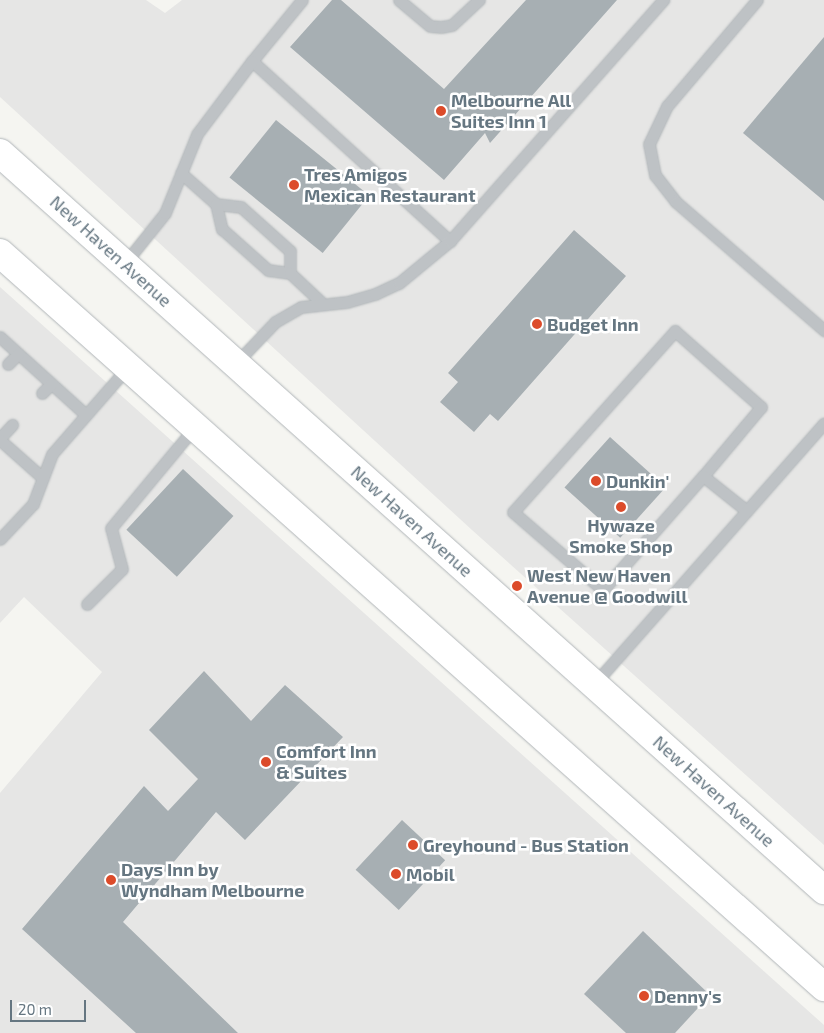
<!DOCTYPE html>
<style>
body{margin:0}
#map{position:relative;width:824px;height:1033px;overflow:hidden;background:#f5f5f1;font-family:"Exo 2",sans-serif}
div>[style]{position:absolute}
.built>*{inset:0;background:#e6e6e5}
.building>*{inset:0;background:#a7afb3;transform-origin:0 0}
.roads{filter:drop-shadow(0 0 1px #b1b6b9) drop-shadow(0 0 1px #b1b6b9)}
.lane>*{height:11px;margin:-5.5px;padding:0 5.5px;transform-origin:5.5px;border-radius:5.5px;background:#bec2c5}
.primary>*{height:28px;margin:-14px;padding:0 14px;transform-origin:14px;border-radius:14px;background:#fff}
.dots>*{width:14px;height:14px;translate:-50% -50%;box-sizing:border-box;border:2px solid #fff;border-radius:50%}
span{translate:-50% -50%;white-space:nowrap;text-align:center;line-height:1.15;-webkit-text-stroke:5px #fff;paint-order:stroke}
.poi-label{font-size:18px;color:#657681;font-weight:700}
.left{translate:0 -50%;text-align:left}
.street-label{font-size:18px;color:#657681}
.scale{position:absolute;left:10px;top:1000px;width:76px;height:22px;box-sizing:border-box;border:2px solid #657681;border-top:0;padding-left:6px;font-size:15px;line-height:18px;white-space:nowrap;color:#657681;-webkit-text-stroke:4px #fff;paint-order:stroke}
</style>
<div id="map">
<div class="built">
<i style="clip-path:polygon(0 0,146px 0,165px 13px,182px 0,824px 0,824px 845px,472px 530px,0 97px)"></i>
<i style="clip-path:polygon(0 287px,824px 1025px,824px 1033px,0 1033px,0 793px,102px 672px,24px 597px,0 623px)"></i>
</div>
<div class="building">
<i style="clip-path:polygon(332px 0,341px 0,444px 89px,526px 0,617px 0,490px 143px,485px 133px,444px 180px,290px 47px)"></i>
<i style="clip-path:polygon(824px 37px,824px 201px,743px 133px)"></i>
<i style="left:276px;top:120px;width:120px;height:74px;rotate:39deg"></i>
<i style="clip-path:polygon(574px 230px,626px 276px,498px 421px,490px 414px,474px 432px,440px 402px,458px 382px,448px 373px)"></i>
<i style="left:610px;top:437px;width:75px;height:68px;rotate:42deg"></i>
<i style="left:183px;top:469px;width:69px;height:83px;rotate:43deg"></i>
<i style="clip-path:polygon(204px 671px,251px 721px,285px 685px,343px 737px,245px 840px,216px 812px,123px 922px,238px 1033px,136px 1033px,22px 929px,144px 786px,168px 811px,198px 779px,149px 730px)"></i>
<i style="left:402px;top:820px;width:59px;height:68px;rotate:43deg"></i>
<i style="clip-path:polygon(643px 931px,710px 995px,675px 1033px,626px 1033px,584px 994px)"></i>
</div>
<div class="roads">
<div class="lane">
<i style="left:302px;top:0;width:79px;rotate:129.3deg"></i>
<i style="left:252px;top:61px;width:268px;rotate:42.3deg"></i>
<i style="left:399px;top:0;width:40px;rotate:40deg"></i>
<i style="left:430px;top:26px;width:11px;rotate:5deg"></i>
<i style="left:441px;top:27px;width:11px;rotate:-10deg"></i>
<i style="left:452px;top:25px;width:37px;rotate:-43deg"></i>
<i style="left:757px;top:0;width:139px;rotate:130.3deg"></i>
<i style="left:667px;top:106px;width:42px;rotate:115.3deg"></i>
<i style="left:649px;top:144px;width:32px;rotate:79deg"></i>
<i style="left:655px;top:175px;width:34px;rotate:52deg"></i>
<i style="left:676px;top:202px;width:196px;rotate:40.9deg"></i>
<i style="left:181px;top:173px;width:47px;rotate:41.5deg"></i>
<i style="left:216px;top:204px;width:25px;rotate:7deg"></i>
<i style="left:241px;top:207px;width:66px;rotate:41.9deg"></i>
<i style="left:290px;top:251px;width:22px;rotate:90deg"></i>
<i style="left:216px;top:204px;width:26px;rotate:77deg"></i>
<i style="left:222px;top:229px;width:62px;rotate:41.7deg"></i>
<i style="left:268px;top:270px;width:22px;rotate:8deg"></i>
<i style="left:290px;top:273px;width:42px;rotate:43.1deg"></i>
<i style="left:125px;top:263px;width:64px;rotate:-51.3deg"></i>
<i style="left:165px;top:213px;width:85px;rotate:-67.9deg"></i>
<i style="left:197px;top:134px;width:91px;rotate:-53deg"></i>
<i style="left:0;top:337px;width:116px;rotate:42.2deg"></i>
<i style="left:236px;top:363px;width:57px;rotate:-46.4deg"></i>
<i style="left:275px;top:322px;width:30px;rotate:-30deg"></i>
<i style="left:301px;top:307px;width:46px;rotate:-6.2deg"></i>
<i style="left:347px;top:302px;width:29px;rotate:-16deg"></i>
<i style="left:375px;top:294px;width:26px;rotate:-25deg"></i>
<i style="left:399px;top:283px;width:66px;rotate:-39.5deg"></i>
<i style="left:450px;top:241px;width:322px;rotate:-48.5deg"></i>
<i style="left:8px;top:364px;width:14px;rotate:-45deg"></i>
<i style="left:42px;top:393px;width:13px;rotate:-45deg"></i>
<i style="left:0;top:438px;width:18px;rotate:-47deg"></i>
<i style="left:0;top:440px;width:57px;rotate:41.5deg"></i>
<i style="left:703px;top:476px;width:152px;rotate:131.3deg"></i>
<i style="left:603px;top:590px;width:119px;rotate:-139.1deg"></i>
<i style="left:513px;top:512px;width:243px;rotate:-48.2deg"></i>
<i style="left:675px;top:331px;width:115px;rotate:41.5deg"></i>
<i style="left:761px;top:407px;width:90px;rotate:130deg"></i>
<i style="left:703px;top:476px;width:56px;rotate:38.5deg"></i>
<i style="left:0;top:539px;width:48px;rotate:-46.7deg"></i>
<i style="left:33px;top:504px;width:53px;rotate:-69.2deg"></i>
<i style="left:52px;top:454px;width:116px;rotate:-48.9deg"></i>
<i style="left:87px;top:604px;width:49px;rotate:-45deg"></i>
<i style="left:122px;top:569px;width:42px;rotate:-105deg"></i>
<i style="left:111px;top:528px;width:131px;rotate:-50.3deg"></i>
<i style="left:595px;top:683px;width:346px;rotate:-48.6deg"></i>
</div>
<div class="primary">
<i style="left:0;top:153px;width:1106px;rotate:41.81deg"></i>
<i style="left:0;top:253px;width:1104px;rotate:41.69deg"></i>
</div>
</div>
<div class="dots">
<i style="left:441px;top:111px;background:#dc4b2a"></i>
<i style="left:294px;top:185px;background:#dc4b2a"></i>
<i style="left:537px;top:324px;background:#dc4b2a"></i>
<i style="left:596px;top:481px;background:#dc4b2a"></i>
<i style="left:621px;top:507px;background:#dc4b2a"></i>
<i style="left:517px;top:586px;background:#dc4b2a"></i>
<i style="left:266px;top:762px;background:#dc4b2a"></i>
<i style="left:413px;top:845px;background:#dc4b2a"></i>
<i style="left:396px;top:874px;background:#dc4b2a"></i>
<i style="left:111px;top:880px;background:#dc4b2a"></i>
<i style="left:644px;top:996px;background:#dc4b2a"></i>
</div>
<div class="poi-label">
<span class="left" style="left:451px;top:111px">Melbourne All<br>Suites Inn 1</span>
<span class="left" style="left:304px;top:185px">Tres Amigos<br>Mexican Restaurant</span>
<span class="left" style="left:547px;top:324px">Budget Inn</span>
<span class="left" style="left:606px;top:481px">Dunkin'</span>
<span style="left:621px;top:536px">Hywaze<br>Smoke Shop</span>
<span class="left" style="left:527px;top:586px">West New Haven<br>Avenue @ Goodwill</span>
<span class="left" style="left:276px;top:762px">Comfort Inn<br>&amp; Suites</span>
<span class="left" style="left:423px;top:845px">Greyhound - Bus Station</span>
<span class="left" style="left:121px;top:880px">Days Inn by<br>Wyndham Melbourne</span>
<span class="left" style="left:406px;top:874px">Mobil</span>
<span class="left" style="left:654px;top:996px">Denny's</span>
</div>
<div class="street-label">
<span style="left:111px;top:251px;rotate:42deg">New Haven Avenue</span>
<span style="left:412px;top:521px;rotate:42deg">New Haven Avenue</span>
<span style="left:714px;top:791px;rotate:42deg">New Haven Avenue</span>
</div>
<div class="scale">20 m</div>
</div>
